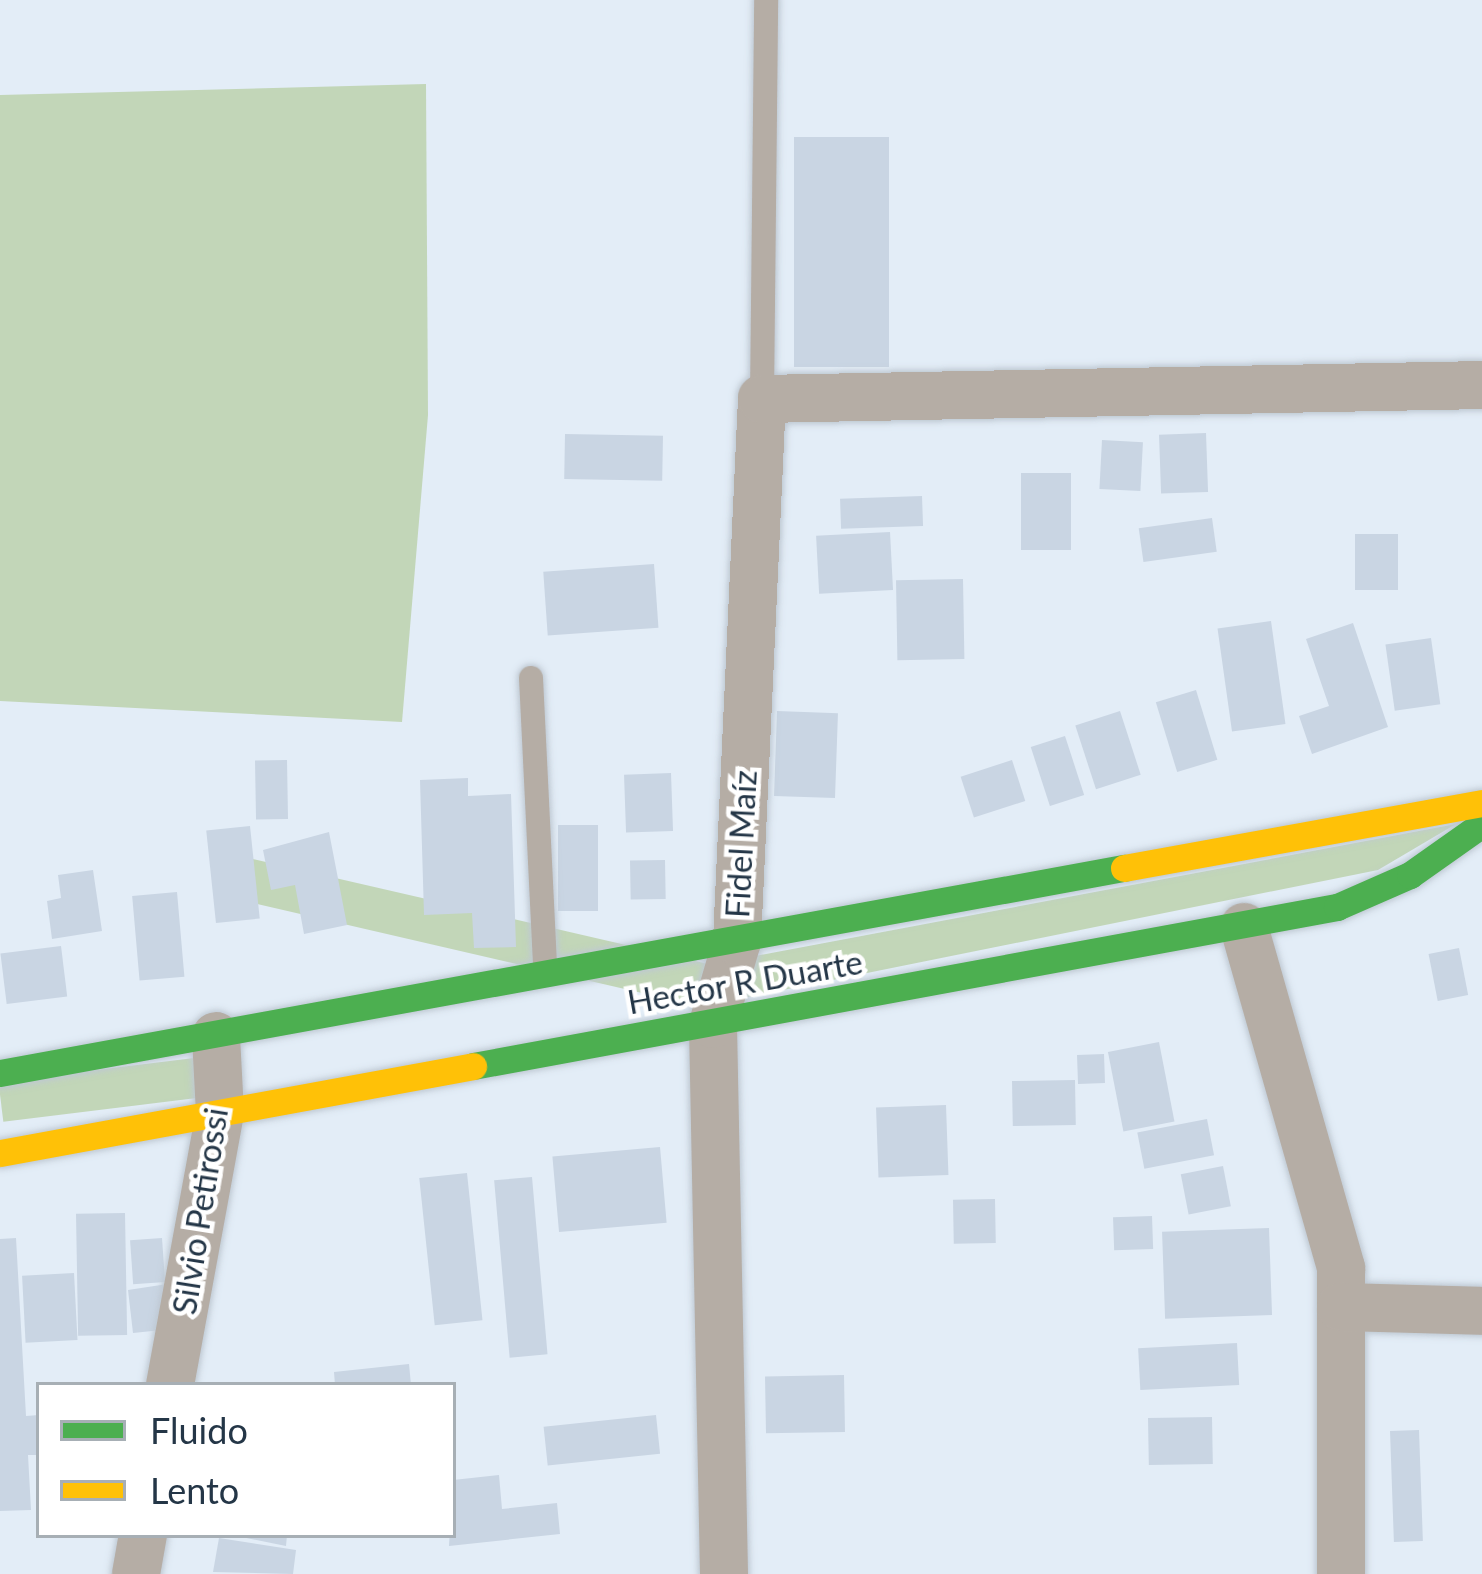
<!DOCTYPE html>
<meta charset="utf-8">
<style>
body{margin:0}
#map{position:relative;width:1482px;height:1574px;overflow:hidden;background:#e3edf7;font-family:Lato,sans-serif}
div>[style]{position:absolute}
.green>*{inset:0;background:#c2d6b8;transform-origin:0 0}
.building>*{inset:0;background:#c9d5e3;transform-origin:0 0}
.roads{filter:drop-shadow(0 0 3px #bec8d2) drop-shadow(0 0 3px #bec8d2)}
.lane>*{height:24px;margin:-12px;padding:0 12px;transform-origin:12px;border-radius:12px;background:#b5ada5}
.street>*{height:48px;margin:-24px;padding:0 24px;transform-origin:24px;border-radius:24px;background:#b5ada5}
.fast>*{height:27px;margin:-13.5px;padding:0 13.5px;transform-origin:13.5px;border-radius:13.5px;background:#4caf50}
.slow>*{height:27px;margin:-13.5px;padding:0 13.5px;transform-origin:13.5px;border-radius:13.5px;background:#ffc107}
span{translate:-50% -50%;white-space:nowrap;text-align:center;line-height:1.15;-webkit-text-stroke:9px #fff;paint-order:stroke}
.street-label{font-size:33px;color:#243647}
.legend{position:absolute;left:36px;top:1382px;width:420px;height:156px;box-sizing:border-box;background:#fff;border:3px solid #a7afb5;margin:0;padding:15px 21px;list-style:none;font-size:36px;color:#243647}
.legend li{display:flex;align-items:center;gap:24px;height:60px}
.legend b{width:60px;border:3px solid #a7afb5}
</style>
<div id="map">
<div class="green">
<i style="clip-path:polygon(426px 84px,428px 415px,402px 722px,0 701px,0 95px)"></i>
<i style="clip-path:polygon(1456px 824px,1378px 870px,738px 999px,755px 956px)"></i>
<i style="left:708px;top:964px;width:43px;height:481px;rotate:103deg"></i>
<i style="left:194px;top:1058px;width:40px;height:197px;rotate:83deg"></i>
</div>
<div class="building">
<i style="left:794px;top:137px;width:95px;height:230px"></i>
<i style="left:1206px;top:433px;width:59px;height:47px;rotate:88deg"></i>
<i style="left:565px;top:434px;width:98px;height:45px;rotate:1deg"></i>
<i style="left:1102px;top:440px;width:41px;height:49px;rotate:3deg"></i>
<i style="left:1021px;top:473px;width:50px;height:77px"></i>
<i style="left:922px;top:496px;width:30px;height:82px;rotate:88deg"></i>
<i style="left:1212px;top:518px;width:34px;height:74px;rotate:82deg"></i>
<i style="left:890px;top:532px;width:58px;height:74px;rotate:87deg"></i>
<i style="left:1355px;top:534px;width:43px;height:56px"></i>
<i style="left:654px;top:564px;width:64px;height:111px;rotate:86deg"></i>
<i style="left:963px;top:579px;width:80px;height:67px;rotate:89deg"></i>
<i style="left:1271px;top:621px;width:104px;height:54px;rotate:82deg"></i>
<i style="clip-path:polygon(1353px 623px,1388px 727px,1312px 754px,1299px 716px,1329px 706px,1306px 639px)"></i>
<i style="left:1431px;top:638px;width:67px;height:46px;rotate:82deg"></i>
<i style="left:1196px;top:690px;width:73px;height:42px;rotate:73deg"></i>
<i style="left:777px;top:711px;width:61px;height:85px;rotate:2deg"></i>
<i style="left:1120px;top:711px;width:67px;height:47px;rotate:72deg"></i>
<i style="left:1065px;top:736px;width:62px;height:36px;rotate:72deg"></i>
<i style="left:287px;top:760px;width:59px;height:32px;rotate:89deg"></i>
<i style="left:1012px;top:760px;width:43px;height:54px;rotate:72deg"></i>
<i style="left:671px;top:773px;width:58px;height:47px;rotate:88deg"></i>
<i style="clip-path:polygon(468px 778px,468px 796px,511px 794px,516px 947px,474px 948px,472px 913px,424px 915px,420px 780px)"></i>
<i style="left:558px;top:825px;width:40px;height:86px"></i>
<i style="left:250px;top:826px;width:93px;height:44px;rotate:84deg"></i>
<i style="clip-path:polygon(329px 832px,347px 925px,304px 934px,295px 885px,271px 890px,263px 850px)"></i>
<i style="left:665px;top:860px;width:39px;height:35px;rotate:89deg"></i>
<i style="clip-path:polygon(93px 870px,102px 931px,52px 939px,47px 901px,61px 898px,58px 875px)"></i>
<i style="left:177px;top:892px;width:85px;height:45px;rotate:85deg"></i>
<i style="left:61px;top:946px;width:51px;height:61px;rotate:83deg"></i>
<i style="left:1459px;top:948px;width:48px;height:31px;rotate:79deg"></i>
<i style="left:1159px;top:1042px;width:81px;height:52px;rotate:79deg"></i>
<i style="left:1104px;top:1054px;width:29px;height:27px;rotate:88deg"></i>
<i style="left:1075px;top:1080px;width:45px;height:63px;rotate:89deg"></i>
<i style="left:946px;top:1105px;width:70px;height:70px;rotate:88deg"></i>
<i style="left:1207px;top:1119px;width:37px;height:71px;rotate:79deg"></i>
<i style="left:660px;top:1147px;width:76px;height:108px;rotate:85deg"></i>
<i style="left:1223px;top:1166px;width:41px;height:43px;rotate:79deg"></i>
<i style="left:467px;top:1173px;width:148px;height:48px;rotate:84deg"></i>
<i style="left:532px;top:1177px;width:178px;height:38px;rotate:85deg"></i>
<i style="left:995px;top:1199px;width:44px;height:42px;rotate:89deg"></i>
<i style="left:125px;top:1213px;width:122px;height:49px;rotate:89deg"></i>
<i style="left:1152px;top:1216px;width:33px;height:39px;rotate:88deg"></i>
<i style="left:1269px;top:1228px;width:87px;height:107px;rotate:88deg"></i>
<i style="clip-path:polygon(16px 1238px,26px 1416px,39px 1415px,39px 1455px,28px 1455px,31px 1510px,0 1511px,0 1239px)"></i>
<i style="left:162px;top:1238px;width:44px;height:32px;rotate:86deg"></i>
<i style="left:74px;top:1273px;width:67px;height:52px;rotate:87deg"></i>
<i style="clip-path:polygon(174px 1283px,171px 1329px,133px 1333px,128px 1290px)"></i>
<i style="left:1237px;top:1343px;width:42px;height:99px;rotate:87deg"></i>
<i style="clip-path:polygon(409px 1364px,411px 1385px,335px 1385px,334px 1372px)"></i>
<i style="left:844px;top:1375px;width:57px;height:79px;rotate:89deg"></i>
<i style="left:656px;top:1415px;width:39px;height:113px;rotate:84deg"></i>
<i style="left:1212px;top:1417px;width:47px;height:64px;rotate:89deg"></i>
<i style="left:1419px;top:1430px;width:111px;height:29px;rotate:88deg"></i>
<i style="clip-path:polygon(499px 1475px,502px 1509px,557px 1503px,560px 1534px,449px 1546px,453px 1480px)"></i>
<i style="clip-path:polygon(232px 1535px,287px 1535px,286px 1546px)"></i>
<i style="clip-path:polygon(219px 1538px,296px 1550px,293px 1574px,213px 1572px)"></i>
</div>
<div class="roads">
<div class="lane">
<i style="left:762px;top:399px;width:399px;rotate:-89.4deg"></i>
<i style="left:531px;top:678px;width:291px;rotate:87.2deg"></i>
</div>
<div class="street">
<i style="left:1244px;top:927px;width:355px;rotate:74.1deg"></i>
<i style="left:1341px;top:1268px;width:306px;rotate:90deg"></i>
<i style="left:1341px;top:1307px;width:141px;rotate:1.6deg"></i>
<i style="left:170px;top:1385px;width:277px;rotate:-79.6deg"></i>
<i style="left:220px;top:1113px;width:77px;rotate:-93deg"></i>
<i style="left:136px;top:1574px;width:40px;rotate:-80deg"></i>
<i style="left:724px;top:1574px;width:550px;rotate:-91.15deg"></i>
<i style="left:713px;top:1024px;width:86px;rotate:-73.9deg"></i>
<i style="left:737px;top:941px;width:543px;rotate:-87.36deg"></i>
<i style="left:762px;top:399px;width:720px;rotate:-1.11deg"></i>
</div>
<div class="fast">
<i style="left:473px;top:1066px;width:879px;rotate:-10.43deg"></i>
<i style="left:1337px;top:907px;width:80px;rotate:-23.7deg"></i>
<i style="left:1410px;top:875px;width:88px;rotate:-35.3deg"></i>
<i style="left:0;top:1073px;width:1143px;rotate:-10.34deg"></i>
</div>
<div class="slow">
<i style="left:1124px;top:868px;width:364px;rotate:-10.3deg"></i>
<i style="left:0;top:1153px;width:481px;rotate:-10.4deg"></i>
</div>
</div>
<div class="street-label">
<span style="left:741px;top:844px;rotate:-87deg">Fidel Maíz</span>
<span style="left:745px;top:982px;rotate:-10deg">Hector R Duarte</span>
<span style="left:200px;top:1211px;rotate:-81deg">Silvio Petirossi</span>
</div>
<ul class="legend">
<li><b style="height:15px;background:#4caf50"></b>Fluido</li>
<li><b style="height:15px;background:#ffc107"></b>Lento</li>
</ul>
</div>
